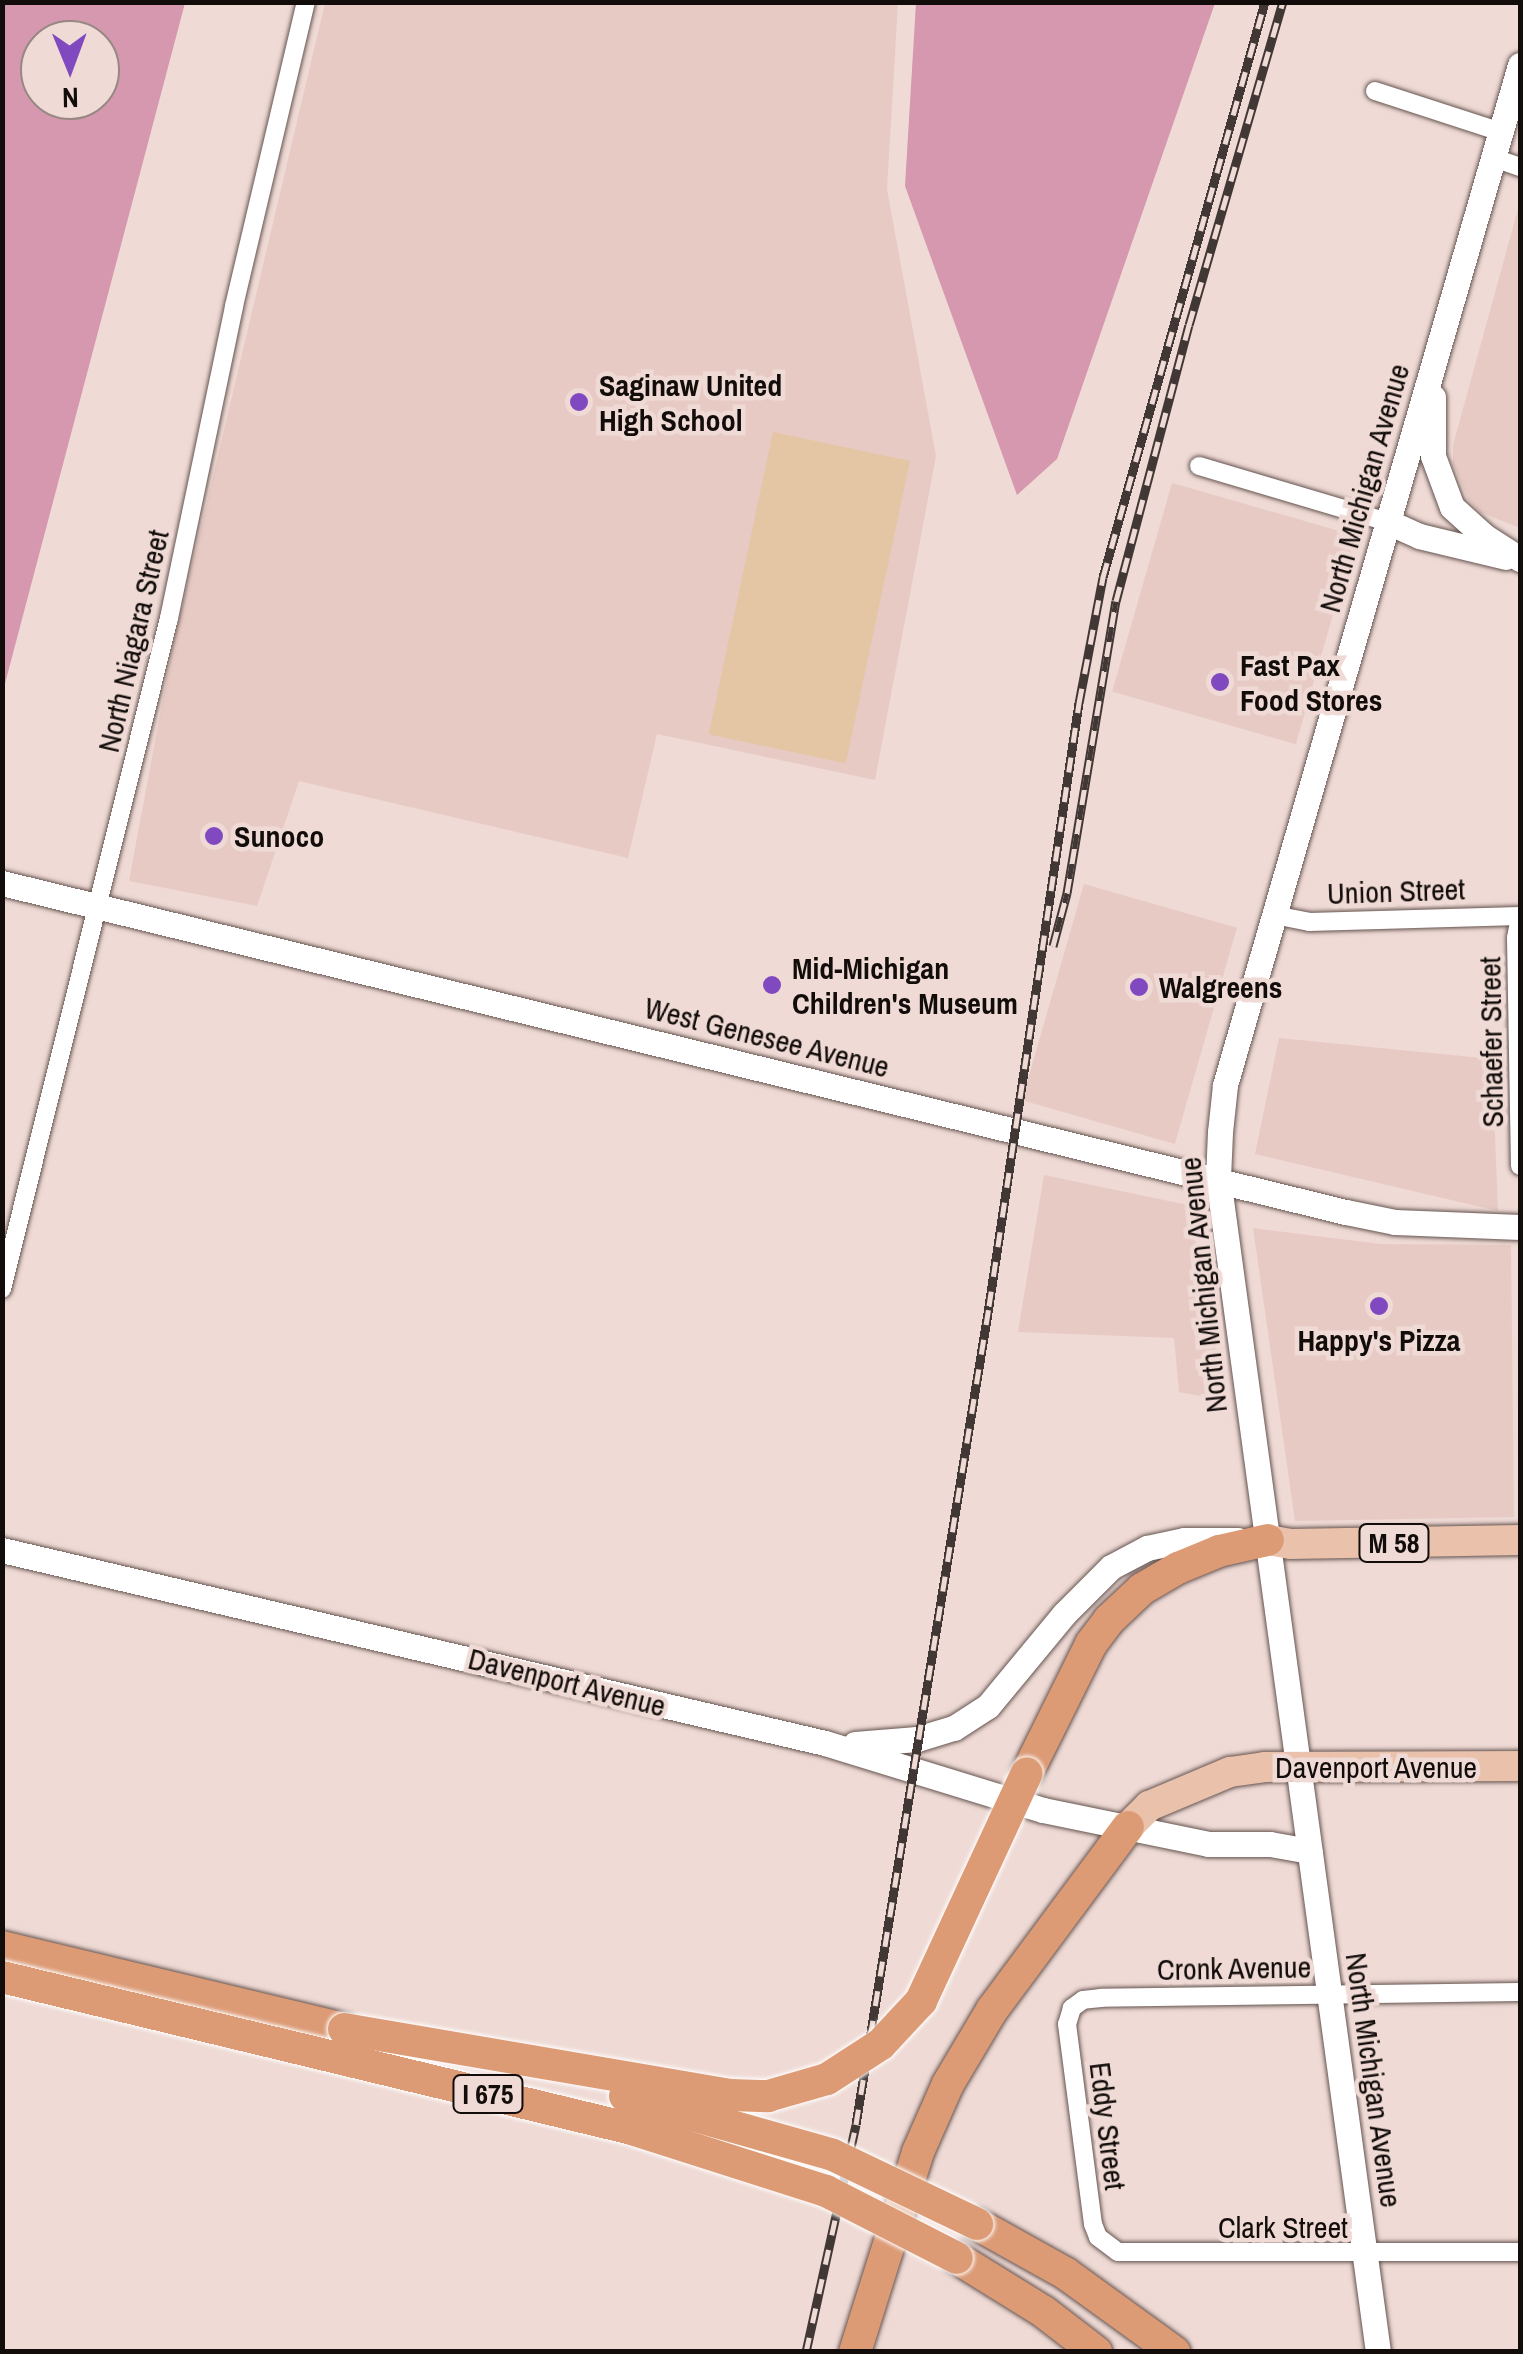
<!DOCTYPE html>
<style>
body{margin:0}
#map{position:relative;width:1523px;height:2354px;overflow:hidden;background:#efdad5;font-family:"Archivo Narrow",sans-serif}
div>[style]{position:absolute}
.built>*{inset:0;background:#e7cac4;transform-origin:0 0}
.green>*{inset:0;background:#e4c5a4;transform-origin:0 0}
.water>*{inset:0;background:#d598ae}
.roads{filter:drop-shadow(0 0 2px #655450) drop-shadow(0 0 2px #655450)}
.street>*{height:18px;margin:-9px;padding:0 9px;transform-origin:9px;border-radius:9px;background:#fff}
.secondary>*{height:25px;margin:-12.5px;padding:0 12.5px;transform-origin:12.5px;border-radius:12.5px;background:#fff}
.primary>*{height:30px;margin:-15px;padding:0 15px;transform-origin:15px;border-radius:15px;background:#eac2ac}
.highway>*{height:32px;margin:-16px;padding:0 16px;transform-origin:16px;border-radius:16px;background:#dc9a75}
.rail>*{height:9px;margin-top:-4.5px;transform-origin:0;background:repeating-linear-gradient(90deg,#efdad5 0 15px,#413735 0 30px);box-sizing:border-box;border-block:2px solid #413735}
.bridges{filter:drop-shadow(0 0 2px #fff) drop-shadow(0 0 2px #fff)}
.highway-bridge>*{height:32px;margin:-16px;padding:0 16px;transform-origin:16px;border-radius:16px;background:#dc9a75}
.dots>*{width:28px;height:28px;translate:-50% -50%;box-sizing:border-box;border:5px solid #efdad5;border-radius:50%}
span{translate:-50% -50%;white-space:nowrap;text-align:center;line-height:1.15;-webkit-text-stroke:9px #efdad5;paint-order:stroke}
.shield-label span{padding:2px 8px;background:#efdad5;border:2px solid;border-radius:8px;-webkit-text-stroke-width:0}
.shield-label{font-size:28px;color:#120c0a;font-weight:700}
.poi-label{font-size:30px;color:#120c0a;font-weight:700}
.left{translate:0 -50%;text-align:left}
.street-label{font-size:30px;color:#120c0a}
.frame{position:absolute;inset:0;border:5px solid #120c0a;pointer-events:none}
.north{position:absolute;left:20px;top:20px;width:100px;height:100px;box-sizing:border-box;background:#efdad5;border:2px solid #978884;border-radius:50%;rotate:179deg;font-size:28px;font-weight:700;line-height:40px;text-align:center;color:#120c0a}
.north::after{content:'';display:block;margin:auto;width:35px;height:45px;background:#8049c0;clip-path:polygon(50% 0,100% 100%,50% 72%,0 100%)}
</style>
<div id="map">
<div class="built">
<i style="clip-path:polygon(325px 3px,898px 3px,887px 189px,936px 456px,875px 780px,657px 734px,628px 858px,299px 781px,257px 906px,129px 881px,172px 650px)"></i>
<i style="clip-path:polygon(1520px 202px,1520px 528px,1480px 512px,1468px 499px,1453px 464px,1453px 445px)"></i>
<i style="left:1172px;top:483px;width:191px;height:217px;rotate:16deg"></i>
<i style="left:1084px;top:884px;width:159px;height:225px;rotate:16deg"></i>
<i style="clip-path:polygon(1279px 1038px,1492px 1059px,1498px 1211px,1255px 1154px)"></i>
<i style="clip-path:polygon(1044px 1175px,1188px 1205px,1227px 1401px,1179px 1392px,1174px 1338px,1018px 1332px)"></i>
<i style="clip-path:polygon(1253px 1228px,1381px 1244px,1511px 1245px,1514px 1517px,1295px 1521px)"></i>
</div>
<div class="green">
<i style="left:773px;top:432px;width:140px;height:309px;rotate:12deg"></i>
</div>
<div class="water">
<i style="clip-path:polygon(evenodd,3px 2px,185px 3px,3px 691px,2px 3px,3px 2px,40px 40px,100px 40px,100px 100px,40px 100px,40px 40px)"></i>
<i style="clip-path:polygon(916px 3px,1215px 3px,1057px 459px,1017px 495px,905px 186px)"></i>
</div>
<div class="roads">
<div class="street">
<i style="left:1375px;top:91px;width:133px;rotate:18deg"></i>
<i style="left:1494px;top:158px;width:28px;rotate:19deg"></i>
<i style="left:1199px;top:466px;width:197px;rotate:16.5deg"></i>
<i style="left:1274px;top:915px;width:36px;rotate:11deg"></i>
<i style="left:1309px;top:922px;width:211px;rotate:-1.6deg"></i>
<i style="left:1520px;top:917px;width:21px;rotate:101deg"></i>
<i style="left:1516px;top:938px;width:228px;rotate:89deg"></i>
<i style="left:2px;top:1289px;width:691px;rotate:-76.02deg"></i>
<i style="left:169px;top:618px;width:319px;rotate:-78.2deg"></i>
<i style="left:234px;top:306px;width:312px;rotate:-76.7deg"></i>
<i style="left:1520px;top:1992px;width:419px;rotate:179.2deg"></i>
<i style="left:1101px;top:1998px;width:18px;rotate:174deg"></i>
<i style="left:1083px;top:2000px;width:14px;rotate:144deg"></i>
<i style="left:1072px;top:2008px;width:17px;rotate:107deg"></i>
<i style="left:1067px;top:2024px;width:202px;rotate:82.6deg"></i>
<i style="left:1093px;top:2224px;width:14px;rotate:69deg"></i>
<i style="left:1098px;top:2237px;width:25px;rotate:37deg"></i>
<i style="left:1118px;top:2252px;width:402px"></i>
</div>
<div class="secondary">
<i style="left:1433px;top:397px;width:59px;rotate:90deg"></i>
<i style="left:1433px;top:456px;width:54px;rotate:69.6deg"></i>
<i style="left:1452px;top:507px;width:43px;rotate:42.2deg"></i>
<i style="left:1484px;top:536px;width:43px;rotate:32.6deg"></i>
<i style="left:1388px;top:522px;width:34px;rotate:24deg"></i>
<i style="left:1419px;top:536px;width:89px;rotate:13.6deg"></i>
<i style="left:2px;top:883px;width:1384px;rotate:13.76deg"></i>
<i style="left:1346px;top:1212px;width:50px;rotate:11.5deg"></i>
<i style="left:1395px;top:1222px;width:125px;rotate:2.3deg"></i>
<i style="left:2px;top:1550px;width:845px;rotate:13.2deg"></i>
<i style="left:825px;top:1743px;width:228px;rotate:17.1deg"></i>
<i style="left:1043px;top:1810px;width:168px;rotate:11.6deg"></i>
<i style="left:1208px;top:1844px;width:62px"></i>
<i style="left:1270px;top:1844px;width:40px;rotate:10deg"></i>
<i style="left:855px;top:1744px;width:62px;rotate:-4.6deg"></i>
<i style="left:917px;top:1739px;width:39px;rotate:-17deg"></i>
<i style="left:954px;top:1728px;width:40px;rotate:-32.9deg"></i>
<i style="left:988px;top:1706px;width:119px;rotate:-50.4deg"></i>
<i style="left:1064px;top:1614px;width:66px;rotate:-45deg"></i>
<i style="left:1111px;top:1567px;width:41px;rotate:-27.8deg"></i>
<i style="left:1147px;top:1548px;width:38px;rotate:-12deg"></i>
<i style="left:1184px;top:1540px;width:54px"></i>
<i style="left:1378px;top:2352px;width:1185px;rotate:-97.76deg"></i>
<i style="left:1218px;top:1178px;width:46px;rotate:-87.5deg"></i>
<i style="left:1220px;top:1132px;width:47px;rotate:-83.9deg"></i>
<i style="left:1225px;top:1085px;width:1062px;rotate:-73.87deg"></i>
</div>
<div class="primary">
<i style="left:1268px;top:1540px;width:22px;rotate:10deg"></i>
<i style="left:1290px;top:1544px;width:230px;rotate:-1deg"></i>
<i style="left:1128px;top:1827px;width:30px;rotate:-45deg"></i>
<i style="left:1149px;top:1806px;width:88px;rotate:-22.8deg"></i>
<i style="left:1230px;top:1772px;width:35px;rotate:-8deg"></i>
<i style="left:1265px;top:1767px;width:255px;rotate:-0.2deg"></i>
</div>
<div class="highway">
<i style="left:1027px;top:1773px;width:144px;rotate:-63.6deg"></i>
<i style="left:1091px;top:1644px;width:30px;rotate:-53deg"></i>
<i style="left:1109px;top:1620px;width:45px;rotate:-43.2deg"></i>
<i style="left:1142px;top:1589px;width:42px;rotate:-30.3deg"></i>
<i style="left:1178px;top:1568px;width:44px;rotate:-22.5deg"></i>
<i style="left:1219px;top:1551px;width:50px;rotate:-12.7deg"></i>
<i style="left:2px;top:1947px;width:352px;rotate:13.5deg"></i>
<i style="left:977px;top:2224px;width:101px;rotate:29.1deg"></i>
<i style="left:1065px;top:2273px;width:135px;rotate:35.9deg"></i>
<i style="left:957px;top:2258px;width:102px;rotate:31.8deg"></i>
<i style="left:1044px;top:2312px;width:66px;rotate:37.6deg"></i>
<i style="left:855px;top:2352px;width:210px;rotate:-72.5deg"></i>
<i style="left:918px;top:2152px;width:74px;rotate:-66.2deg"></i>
<i style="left:948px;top:2084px;width:86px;rotate:-59.3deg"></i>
<i style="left:992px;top:2010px;width:228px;rotate:-53.4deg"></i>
</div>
</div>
<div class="rail">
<i style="left:1053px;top:946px;width:55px;rotate:-75.2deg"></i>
<i style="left:1067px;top:893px;width:296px;rotate:-80.5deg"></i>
<i style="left:1116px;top:601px;width:285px;rotate:-75.2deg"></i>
<i style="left:1189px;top:325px;width:336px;rotate:-73.8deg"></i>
<i style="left:806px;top:2352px;width:233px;rotate:-77.6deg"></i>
<i style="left:856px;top:2124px;width:829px;rotate:-80.76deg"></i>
<i style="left:989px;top:1306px;width:610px;rotate:-81.51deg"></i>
<i style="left:1079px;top:703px;width:128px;rotate:-79.2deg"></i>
<i style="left:1103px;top:577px;width:597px;rotate:-74.27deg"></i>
</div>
<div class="bridges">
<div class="highway-bridge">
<i style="left:2px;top:1977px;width:648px;rotate:13.56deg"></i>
<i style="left:632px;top:2129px;width:204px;rotate:17.7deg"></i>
<i style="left:826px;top:2191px;width:147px;rotate:27.1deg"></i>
<i style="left:344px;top:2029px;width:392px;rotate:9.7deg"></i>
<i style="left:730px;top:2095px;width:38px;rotate:2deg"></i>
<i style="left:768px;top:2096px;width:61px;rotate:-16.1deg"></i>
<i style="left:827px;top:2079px;width:64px;rotate:-32.9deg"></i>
<i style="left:881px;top:2044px;width:59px;rotate:-47.1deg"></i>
<i style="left:921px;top:2001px;width:251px;rotate:-65.1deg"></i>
<i style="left:625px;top:2096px;width:216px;rotate:15.8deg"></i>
<i style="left:833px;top:2155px;width:160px;rotate:25.6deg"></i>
</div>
</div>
<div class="dots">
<i style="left:579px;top:402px;background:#8049c0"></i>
<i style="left:1220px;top:682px;background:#8049c0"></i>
<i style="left:214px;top:836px;background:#8049c0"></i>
<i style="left:772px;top:985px;background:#8049c0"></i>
<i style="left:1139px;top:987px;background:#8049c0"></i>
<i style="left:1379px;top:1306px;background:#8049c0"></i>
</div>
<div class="shield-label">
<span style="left:1394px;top:1543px">M 58</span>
<span style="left:488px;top:2094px">I 675</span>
</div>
<div class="poi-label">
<span class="left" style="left:599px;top:402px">Saginaw United<br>High School</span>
<span class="left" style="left:1240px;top:682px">Fast Pax<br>Food Stores</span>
<span class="left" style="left:234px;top:836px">Sunoco</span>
<span class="left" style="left:792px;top:985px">Mid-Michigan<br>Children's Museum</span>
<span class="left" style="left:1159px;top:987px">Walgreens</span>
<span style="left:1379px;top:1340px">Happy's Pizza</span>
</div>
<div class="street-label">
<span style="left:1364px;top:488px;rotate:-74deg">North Michigan Avenue</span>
<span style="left:133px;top:641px;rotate:-77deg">North Niagara Street</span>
<span style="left:1396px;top:891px;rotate:-2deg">Union Street</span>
<span style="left:767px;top:1037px;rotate:14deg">West Genesee Avenue</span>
<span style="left:1491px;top:1042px;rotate:-91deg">Schaefer Street</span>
<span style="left:1203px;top:1285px;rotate:-96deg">North Michigan Avenue</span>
<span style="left:567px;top:1682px;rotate:14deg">Davenport Avenue</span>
<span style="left:1376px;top:1767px">Davenport Avenue</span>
<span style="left:1234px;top:1968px;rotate:-1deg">Cronk Avenue</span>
<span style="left:1374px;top:2080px;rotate:82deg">North Michigan Avenue</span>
<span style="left:1108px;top:2126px;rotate:83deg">Eddy Street</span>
<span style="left:1283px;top:2227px">Clark Street</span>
</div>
<div class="frame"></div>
<div class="north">N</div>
</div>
